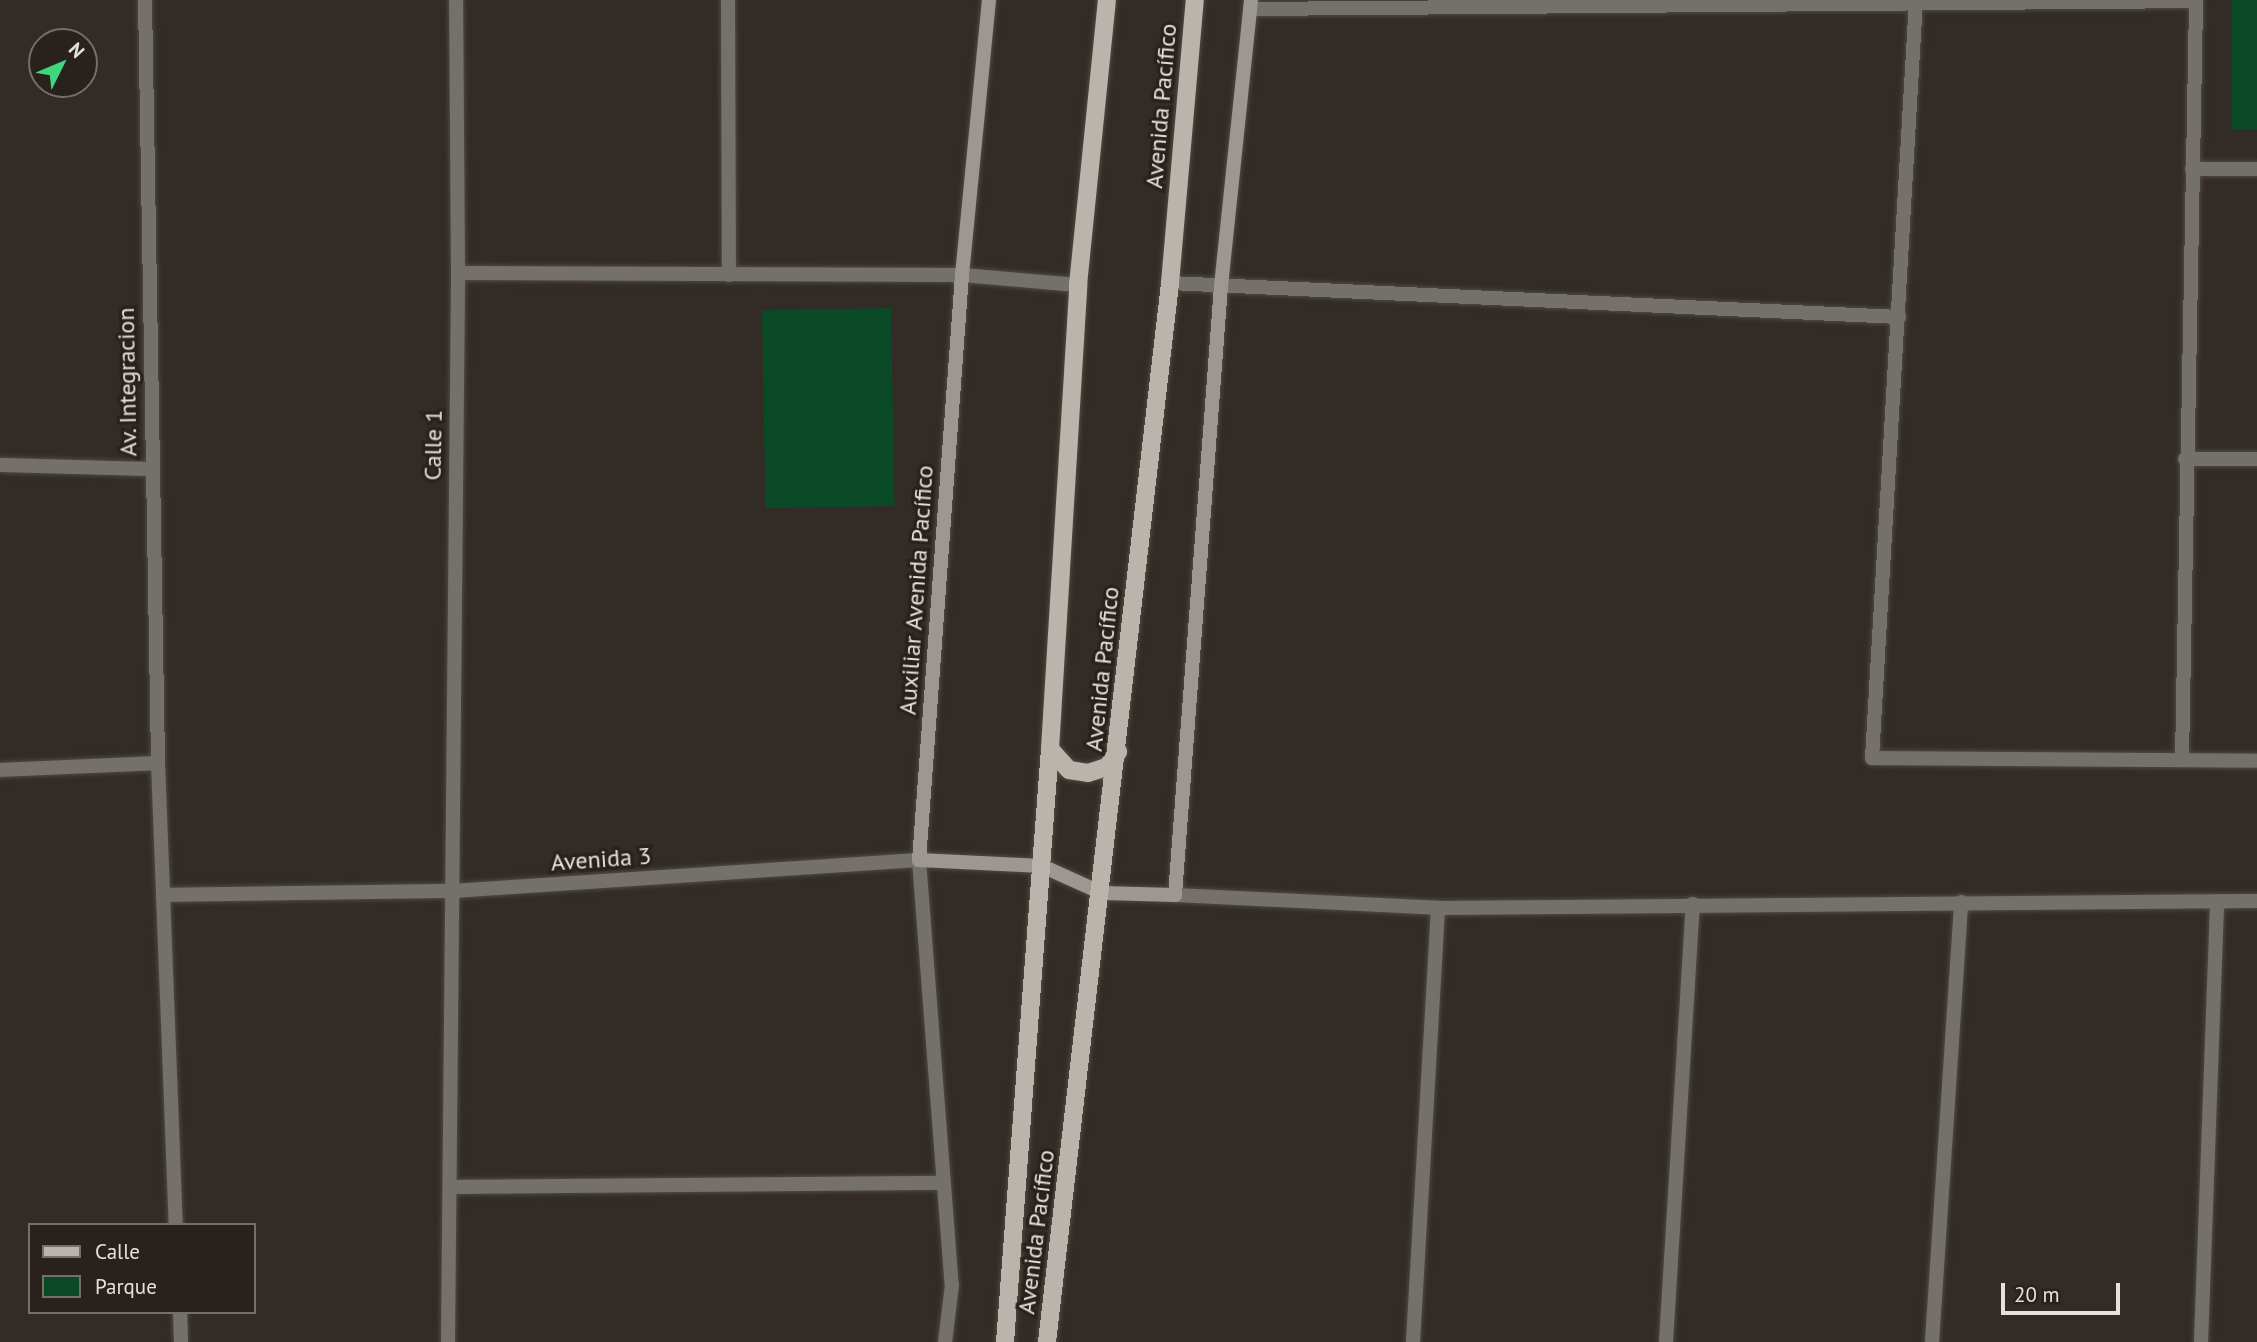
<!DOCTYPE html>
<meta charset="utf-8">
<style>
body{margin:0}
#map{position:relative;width:2257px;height:1342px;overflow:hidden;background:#332c26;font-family:"PT Sans",sans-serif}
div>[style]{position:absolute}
.green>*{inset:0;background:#0b4a26;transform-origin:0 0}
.roads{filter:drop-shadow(0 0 2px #504943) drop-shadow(0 0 2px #504943)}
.street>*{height:14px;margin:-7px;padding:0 7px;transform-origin:7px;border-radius:7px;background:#74716d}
.secondary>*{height:14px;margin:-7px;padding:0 7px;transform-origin:7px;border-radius:7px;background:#9c9791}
.primary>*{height:18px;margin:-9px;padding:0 9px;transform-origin:9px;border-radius:9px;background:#bbb4ad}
span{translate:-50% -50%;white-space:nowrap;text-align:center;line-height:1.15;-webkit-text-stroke:7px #29221c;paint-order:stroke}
.street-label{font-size:24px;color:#e6e1dd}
.legend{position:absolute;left:28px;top:1223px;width:228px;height:91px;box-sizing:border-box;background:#29221c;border:2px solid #756e69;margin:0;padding:9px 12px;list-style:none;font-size:21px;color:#e6e1dd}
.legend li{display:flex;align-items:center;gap:14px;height:35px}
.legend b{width:35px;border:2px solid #756e69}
.north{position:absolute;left:28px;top:28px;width:70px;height:70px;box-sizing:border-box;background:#29221c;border:2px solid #756e69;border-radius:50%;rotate:47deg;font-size:19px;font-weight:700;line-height:28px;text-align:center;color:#e6e1dd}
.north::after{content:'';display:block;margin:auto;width:24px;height:32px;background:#40d77c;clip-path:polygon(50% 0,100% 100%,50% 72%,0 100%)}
.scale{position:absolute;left:2001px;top:1283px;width:119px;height:32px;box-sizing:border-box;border:4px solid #e6e1dd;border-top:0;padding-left:9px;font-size:21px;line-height:24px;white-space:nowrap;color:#e6e1dd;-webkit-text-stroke:5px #29221c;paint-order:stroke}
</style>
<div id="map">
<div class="green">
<i style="left:2232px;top:0;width:25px;height:129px"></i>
<i style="left:891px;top:308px;width:198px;height:129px;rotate:89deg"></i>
</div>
<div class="roads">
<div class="street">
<i style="left:145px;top:0;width:763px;rotate:89.02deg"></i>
<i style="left:158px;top:763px;width:462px;rotate:87.8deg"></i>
<i style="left:728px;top:0;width:275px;rotate:89.8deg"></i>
<i style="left:1916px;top:0;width:759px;rotate:93.32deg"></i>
<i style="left:1872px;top:758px;width:385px;rotate:0.4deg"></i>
<i style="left:1250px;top:9px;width:946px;rotate:-0.48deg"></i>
<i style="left:2192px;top:169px;width:65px"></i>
<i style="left:458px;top:273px;width:504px;rotate:0.23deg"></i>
<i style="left:962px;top:275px;width:116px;rotate:4.9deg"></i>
<i style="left:1170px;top:283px;width:730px;rotate:2.67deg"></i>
<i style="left:2185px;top:459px;width:72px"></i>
<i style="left:0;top:465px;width:151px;rotate:1.5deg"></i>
<i style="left:2182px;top:760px;width:760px;rotate:-88.94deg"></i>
<i style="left:0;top:770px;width:158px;rotate:-2.5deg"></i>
<i style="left:163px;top:895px;width:289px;rotate:-0.8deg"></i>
<i style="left:452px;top:891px;width:468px;rotate:-3.8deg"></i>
<i style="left:919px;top:860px;width:426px;rotate:85.6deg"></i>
<i style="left:952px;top:1285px;width:57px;rotate:97deg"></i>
<i style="left:1175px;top:895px;width:263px;rotate:2.8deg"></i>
<i style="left:1438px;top:908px;width:819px;rotate:-0.49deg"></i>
<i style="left:452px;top:1187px;width:491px;rotate:-0.5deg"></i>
<i style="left:180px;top:1312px;width:30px;rotate:88deg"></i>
<i style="left:448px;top:1342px;width:1069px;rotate:-89.46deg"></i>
<i style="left:458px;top:273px;width:273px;rotate:-90.4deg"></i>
<i style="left:1413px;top:1342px;width:435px;rotate:-86.7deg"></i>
<i style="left:1666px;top:1342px;width:439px;rotate:-86.5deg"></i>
<i style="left:1932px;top:1342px;width:441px;rotate:-86.2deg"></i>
<i style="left:2201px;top:1342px;width:441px;rotate:-87.9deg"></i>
</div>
<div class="secondary">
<i style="left:989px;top:0;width:276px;rotate:95.6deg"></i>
<i style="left:962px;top:275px;width:587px;rotate:94.2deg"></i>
<i style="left:919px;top:860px;width:123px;rotate:2.8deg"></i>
<i style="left:1042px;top:866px;width:66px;rotate:24.2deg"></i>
<i style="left:1102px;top:893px;width:73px;rotate:1.6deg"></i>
<i style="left:1175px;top:895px;width:611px;rotate:-85.68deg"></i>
<i style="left:1221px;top:286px;width:288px;rotate:-84deg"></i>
</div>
<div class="primary">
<i style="left:1050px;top:749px;width:28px;rotate:48deg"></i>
<i style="left:1069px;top:770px;width:19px;rotate:9deg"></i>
<i style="left:1088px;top:773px;width:20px;rotate:-18deg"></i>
<i style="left:1107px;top:767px;width:19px;rotate:-54deg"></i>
<i style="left:1005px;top:1342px;width:595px;rotate:-85.66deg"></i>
<i style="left:1050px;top:749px;width:465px;rotate:-86.5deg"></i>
<i style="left:1078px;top:285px;width:286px;rotate:-84.2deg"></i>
<i style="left:1047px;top:1342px;width:1066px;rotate:-83.37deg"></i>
<i style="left:1170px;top:283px;width:284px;rotate:-85deg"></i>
</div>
</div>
<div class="street-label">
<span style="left:1161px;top:106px;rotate:-85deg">Avenida Pacífico</span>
<span style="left:127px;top:382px;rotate:-91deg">Av. Integracion</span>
<span style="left:433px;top:445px;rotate:-89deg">Calle 1</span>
<span style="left:916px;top:590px;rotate:-86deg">Auxiliar Avenida Pacífico</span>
<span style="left:1102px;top:669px;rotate:-84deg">Avenida Pacífico</span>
<span style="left:601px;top:859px;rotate:-4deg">Avenida 3</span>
<span style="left:1036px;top:1232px;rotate:-83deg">Avenida Pacífico</span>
</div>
<ul class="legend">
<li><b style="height:9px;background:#bbb4ad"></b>Calle</li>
<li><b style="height:19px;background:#0b4a26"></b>Parque</li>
</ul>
<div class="north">N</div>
<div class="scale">20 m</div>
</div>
